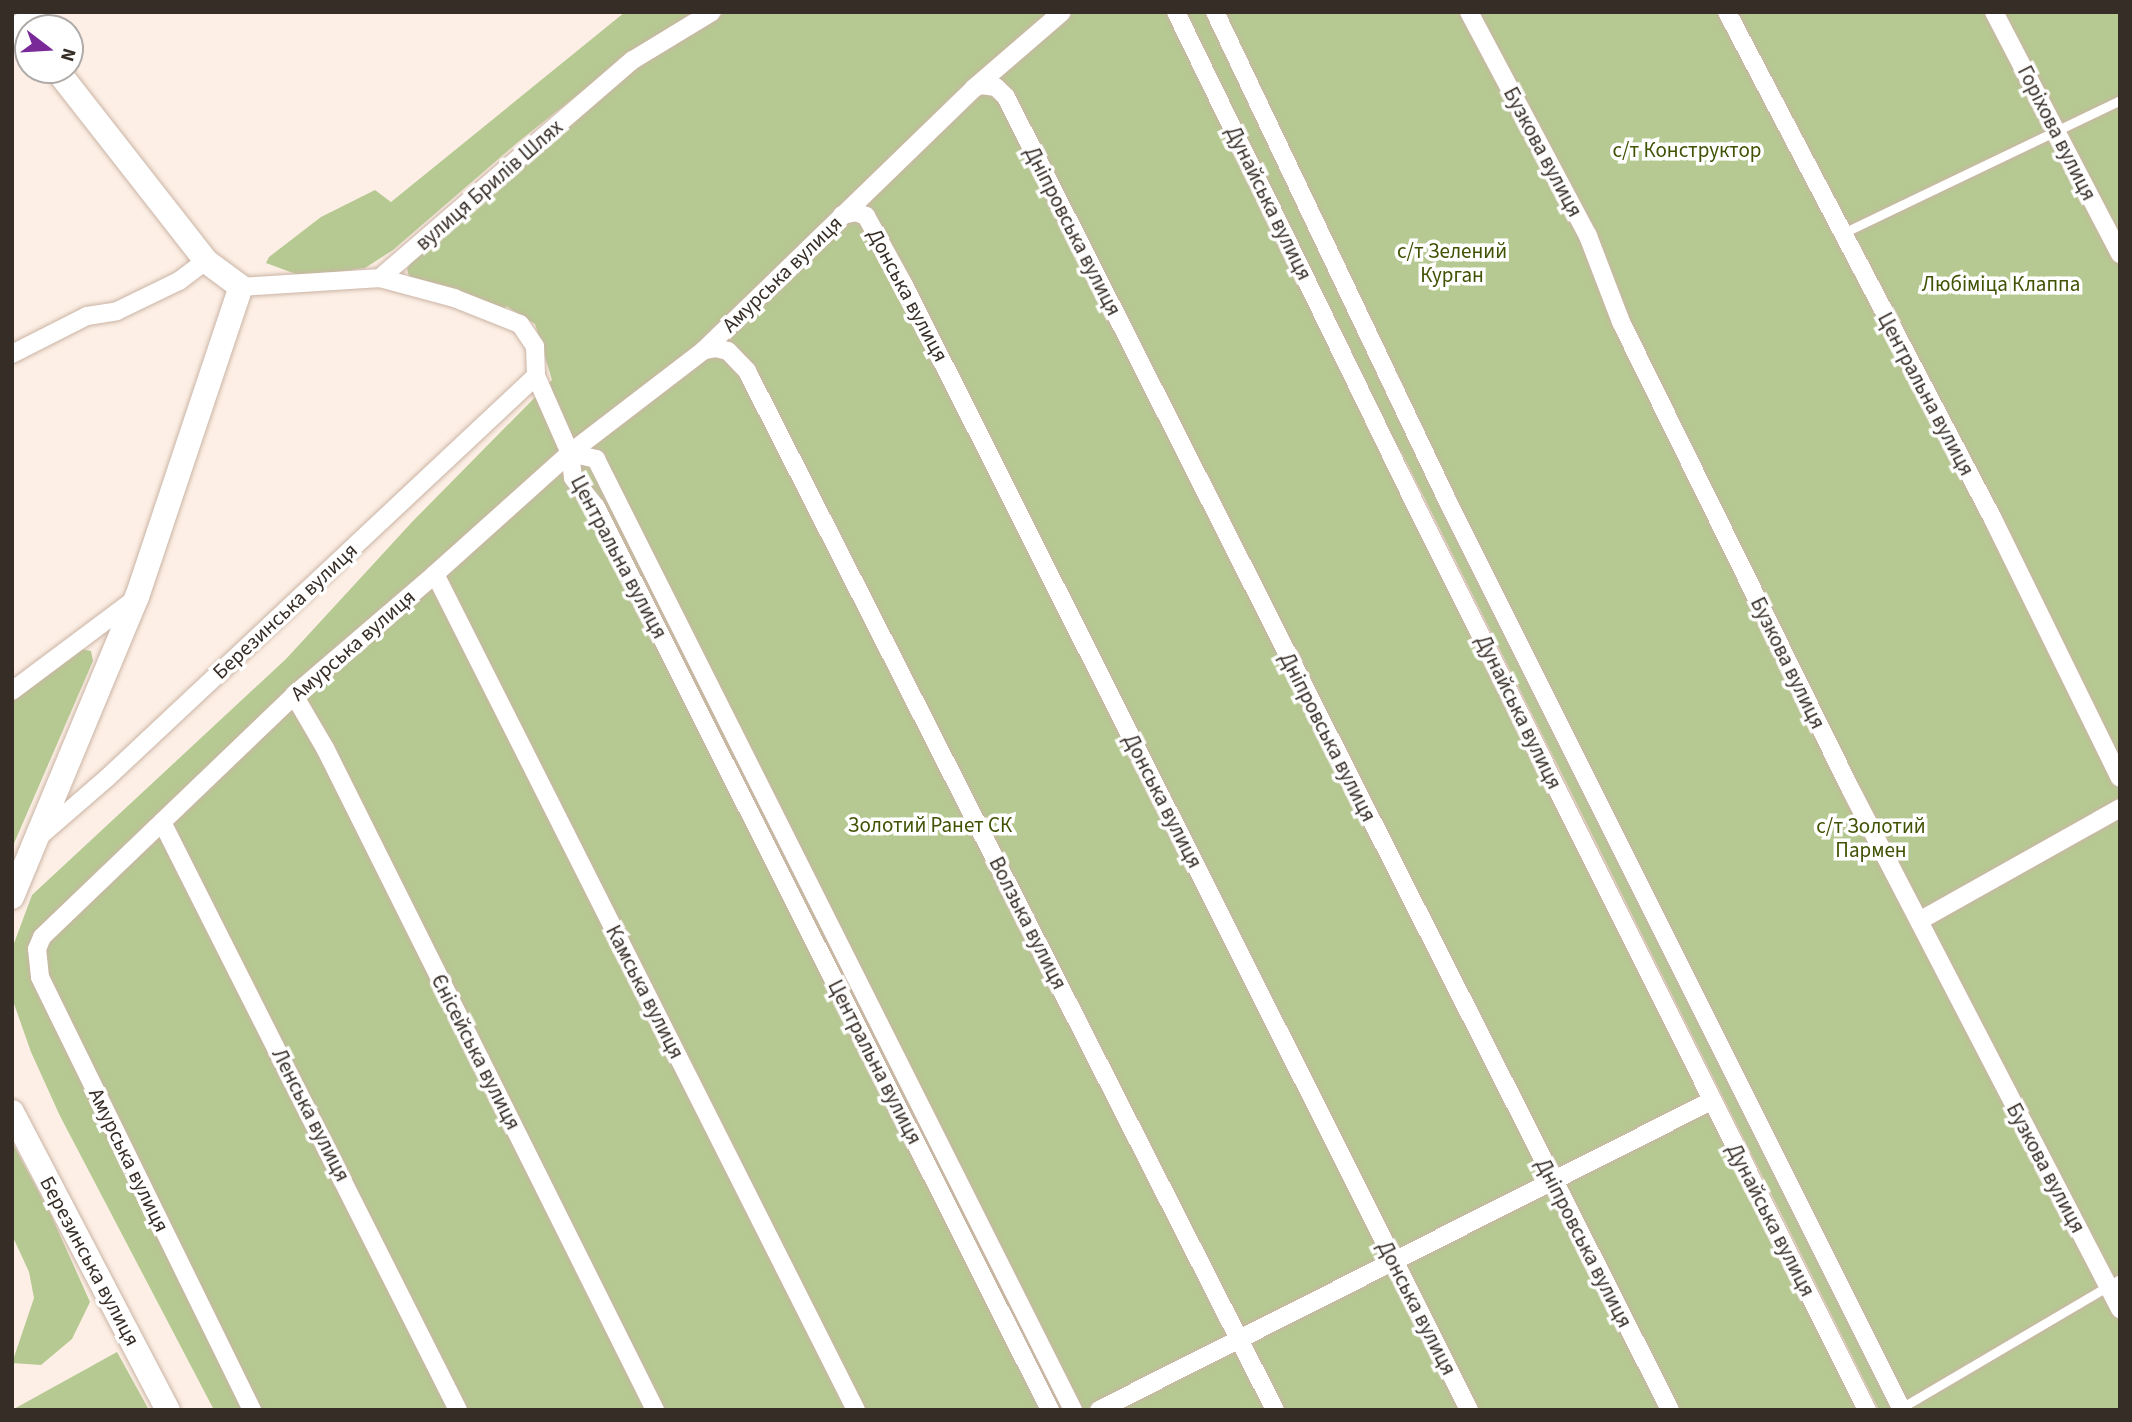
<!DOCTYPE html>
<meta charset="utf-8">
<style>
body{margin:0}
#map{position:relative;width:2132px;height:1422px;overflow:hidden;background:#fdefe5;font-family:"Source Sans 3",sans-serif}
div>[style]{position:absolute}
.green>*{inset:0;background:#b6c992}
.roads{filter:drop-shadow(0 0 2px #cab4a5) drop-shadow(0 0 2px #cab4a5)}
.lane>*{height:9px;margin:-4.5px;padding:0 4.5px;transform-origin:4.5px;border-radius:4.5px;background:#fff}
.street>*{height:18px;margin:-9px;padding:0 9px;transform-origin:9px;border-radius:9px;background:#fff}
.secondary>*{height:24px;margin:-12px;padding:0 12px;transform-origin:12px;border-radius:12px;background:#fff}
span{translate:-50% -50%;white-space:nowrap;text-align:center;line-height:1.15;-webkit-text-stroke:7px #fff;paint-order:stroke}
.street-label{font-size:21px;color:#362d27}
.park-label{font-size:21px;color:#405203}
.frame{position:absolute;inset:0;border:14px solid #362d27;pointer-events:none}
.north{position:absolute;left:14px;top:14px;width:70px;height:70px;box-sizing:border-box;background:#fff;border:2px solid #afaba9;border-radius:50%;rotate:107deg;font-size:19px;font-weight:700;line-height:28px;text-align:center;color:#362d27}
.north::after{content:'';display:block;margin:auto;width:24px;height:32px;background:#7a2999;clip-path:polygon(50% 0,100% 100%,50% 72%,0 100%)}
</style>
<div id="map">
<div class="green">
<i style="clip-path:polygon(625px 12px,694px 12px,633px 51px,518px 142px,393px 250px,365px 268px,304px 277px,266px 263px,269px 257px,321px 217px,375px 190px,391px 202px)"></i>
<i style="clip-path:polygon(726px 12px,2120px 12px,2120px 1410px,1879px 1410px,1398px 445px,1447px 558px,1873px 1410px,214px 1410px,60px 1116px,31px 1052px,13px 1001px,13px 946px,32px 895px,286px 659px,412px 522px,552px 380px,535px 324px,506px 306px,505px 313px,410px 280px,407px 269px,416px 255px,502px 185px,640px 62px)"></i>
<i style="clip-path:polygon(81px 649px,91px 651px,93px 661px,12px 848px,12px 699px)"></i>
<i style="clip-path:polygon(12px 1142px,51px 1215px,90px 1302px,72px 1339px,41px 1365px,12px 1363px,34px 1298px,29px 1272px,12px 1235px)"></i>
<i style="clip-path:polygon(117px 1352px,149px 1410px,12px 1410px)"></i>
</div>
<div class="roads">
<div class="lane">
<i style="left:1843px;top:233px;width:307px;rotate:-25.6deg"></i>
<i style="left:1901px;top:1408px;width:254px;rotate:-30.5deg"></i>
</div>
<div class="street">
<i style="left:1176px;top:12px;width:560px;rotate:64.08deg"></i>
<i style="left:1421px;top:516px;width:999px;rotate:63.49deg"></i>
<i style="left:1215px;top:12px;width:545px;rotate:64.56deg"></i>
<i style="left:1449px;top:504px;width:1013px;rotate:63.43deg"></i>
<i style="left:1469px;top:12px;width:254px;rotate:62deg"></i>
<i style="left:1588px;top:236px;width:92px;rotate:69deg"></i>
<i style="left:1621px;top:322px;width:521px;rotate:63.83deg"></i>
<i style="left:1851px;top:790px;width:585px;rotate:62.6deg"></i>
<i style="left:1727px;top:12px;width:573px;rotate:62.32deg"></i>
<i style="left:1993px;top:519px;width:288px;rotate:63.9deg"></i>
<i style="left:1994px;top:12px;width:273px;rotate:62.5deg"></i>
<i style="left:22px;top:25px;width:20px;rotate:-41deg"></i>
<i style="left:974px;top:88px;width:8px;rotate:-23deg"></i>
<i style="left:981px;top:85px;width:15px;rotate:8deg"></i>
<i style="left:996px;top:87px;width:14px;rotate:45deg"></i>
<i style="left:1006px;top:97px;width:1471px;rotate:63.17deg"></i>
<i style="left:842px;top:215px;width:14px;rotate:-12deg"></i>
<i style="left:856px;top:212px;width:11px;rotate:22deg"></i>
<i style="left:866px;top:216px;width:79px;rotate:61.2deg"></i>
<i style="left:904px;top:285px;width:1259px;rotate:63.33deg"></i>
<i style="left:380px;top:278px;width:77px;rotate:15.1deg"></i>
<i style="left:454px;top:298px;width:71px;rotate:21.5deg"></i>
<i style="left:520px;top:324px;width:27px;rotate:56deg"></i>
<i style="left:535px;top:346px;width:30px;rotate:88deg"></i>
<i style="left:241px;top:287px;width:139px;rotate:-3.7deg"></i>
<i style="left:380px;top:278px;width:334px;rotate:-40.8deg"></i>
<i style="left:633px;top:60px;width:92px;rotate:-31.3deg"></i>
<i style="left:704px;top:350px;width:12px;rotate:-9deg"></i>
<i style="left:716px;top:348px;width:12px;rotate:14deg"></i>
<i style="left:728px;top:351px;width:28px;rotate:46deg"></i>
<i style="left:747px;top:371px;width:1165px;rotate:63.06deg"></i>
<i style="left:12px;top:354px;width:84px;rotate:-26.9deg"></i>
<i style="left:87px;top:316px;width:30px;rotate:-9deg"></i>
<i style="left:117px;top:311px;width:69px;rotate:-25.8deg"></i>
<i style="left:179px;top:281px;width:34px;rotate:-37deg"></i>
<i style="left:570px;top:453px;width:27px;rotate:13deg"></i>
<i style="left:596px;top:459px;width:1064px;rotate:63.36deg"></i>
<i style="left:435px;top:574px;width:936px;rotate:63.27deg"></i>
<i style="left:12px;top:691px;width:154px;rotate:-36.8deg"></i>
<i style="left:294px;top:695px;width:61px;rotate:59.7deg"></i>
<i style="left:325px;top:748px;width:740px;rotate:63.5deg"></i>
<i style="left:162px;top:822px;width:658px;rotate:63.28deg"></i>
<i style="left:40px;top:836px;width:89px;rotate:-40.9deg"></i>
<i style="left:107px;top:778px;width:588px;rotate:-43.14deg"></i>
<i style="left:536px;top:376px;width:84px;rotate:66.2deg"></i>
<i style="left:570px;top:453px;width:25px;rotate:83deg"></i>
<i style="left:573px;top:478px;width:37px;rotate:52deg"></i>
<i style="left:596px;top:507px;width:1011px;rotate:63.31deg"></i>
<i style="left:1919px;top:921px;width:231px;rotate:-29.3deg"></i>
<i style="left:252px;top:1410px;width:482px;rotate:-116.1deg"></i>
<i style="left:40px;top:977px;width:28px;rotate:-96deg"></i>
<i style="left:37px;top:949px;width:13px;rotate:-67deg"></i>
<i style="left:42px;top:937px;width:349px;rotate:-43.8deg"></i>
<i style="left:294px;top:695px;width:186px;rotate:-40.6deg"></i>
<i style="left:435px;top:574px;width:181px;rotate:-41.9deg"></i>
<i style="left:570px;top:453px;width:169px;rotate:-37.5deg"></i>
<i style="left:704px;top:350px;width:376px;rotate:-44.1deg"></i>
<i style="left:974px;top:88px;width:116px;rotate:-40.8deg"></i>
<i style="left:1099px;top:1410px;width:686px;rotate:-26.79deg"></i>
</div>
<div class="secondary">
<i style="left:12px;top:34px;width:13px;rotate:-42deg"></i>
<i style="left:22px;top:25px;width:10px;rotate:53deg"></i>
<i style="left:12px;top:897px;width:325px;rotate:-67.4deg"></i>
<i style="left:137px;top:597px;width:327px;rotate:-71.5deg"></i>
<i style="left:241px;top:287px;width:44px;rotate:-143.4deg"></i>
<i style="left:206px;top:261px;width:242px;rotate:-128deg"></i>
<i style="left:12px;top:1112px;width:336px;rotate:62.4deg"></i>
</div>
</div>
<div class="street-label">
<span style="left:2057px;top:133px;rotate:63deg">Горіхова вулиця</span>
<span style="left:1543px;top:152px;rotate:62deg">Бузкова вулиця</span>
<span style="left:489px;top:185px;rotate:-41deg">вулиця Брилів Шлях</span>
<span style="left:1269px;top:203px;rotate:64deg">Дунайська вулиця</span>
<span style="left:1073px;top:231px;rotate:63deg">Дніпровська вулиця</span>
<span style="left:782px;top:274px;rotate:-44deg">Амурська вулиця</span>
<span style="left:908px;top:295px;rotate:62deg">Донська вулиця</span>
<span style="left:1926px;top:394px;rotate:62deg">Центральна вулиця</span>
<span style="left:619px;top:557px;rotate:62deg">Центральна вулиця</span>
<span style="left:285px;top:611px;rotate:-43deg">Березинська вулиця</span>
<span style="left:353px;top:645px;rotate:-41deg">Амурська вулиця</span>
<span style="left:1788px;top:663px;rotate:64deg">Бузкова вулиця</span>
<span style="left:1519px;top:712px;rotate:64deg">Дунайська вулиця</span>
<span style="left:1328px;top:737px;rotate:63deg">Дніпровська вулиця</span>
<span style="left:1163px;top:801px;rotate:63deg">Донська вулиця</span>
<span style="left:1028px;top:923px;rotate:63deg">Волзька вулиця</span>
<span style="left:645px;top:992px;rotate:63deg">Камська вулиця</span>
<span style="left:476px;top:1052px;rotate:63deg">Єнісейська вулиця</span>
<span style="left:875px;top:1062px;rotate:63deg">Центральна вулиця</span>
<span style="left:311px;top:1115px;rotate:63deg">Ленська вулиця</span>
<span style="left:129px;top:1160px;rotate:64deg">Амурська вулиця</span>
<span style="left:2046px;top:1168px;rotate:62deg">Бузкова вулиця</span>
<span style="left:1771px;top:1220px;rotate:63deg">Дунайська вулиця</span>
<span style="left:1584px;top:1243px;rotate:63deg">Дніпровська вулиця</span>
<span style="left:90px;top:1261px;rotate:62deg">Березинська вулиця</span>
<span style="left:1417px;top:1308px;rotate:63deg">Донська вулиця</span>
</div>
<div class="park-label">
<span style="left:1687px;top:150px">с/т Конструктор</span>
<span style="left:1452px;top:263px">с/т Зелений<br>Курган</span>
<span style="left:2001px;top:284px">Любіміца Клаппа</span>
<span style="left:930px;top:825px">Золотий Ранет СК</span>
<span style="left:1871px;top:838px">с/т Золотий<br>Пармен</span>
</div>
<div class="frame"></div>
<div class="north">N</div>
</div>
